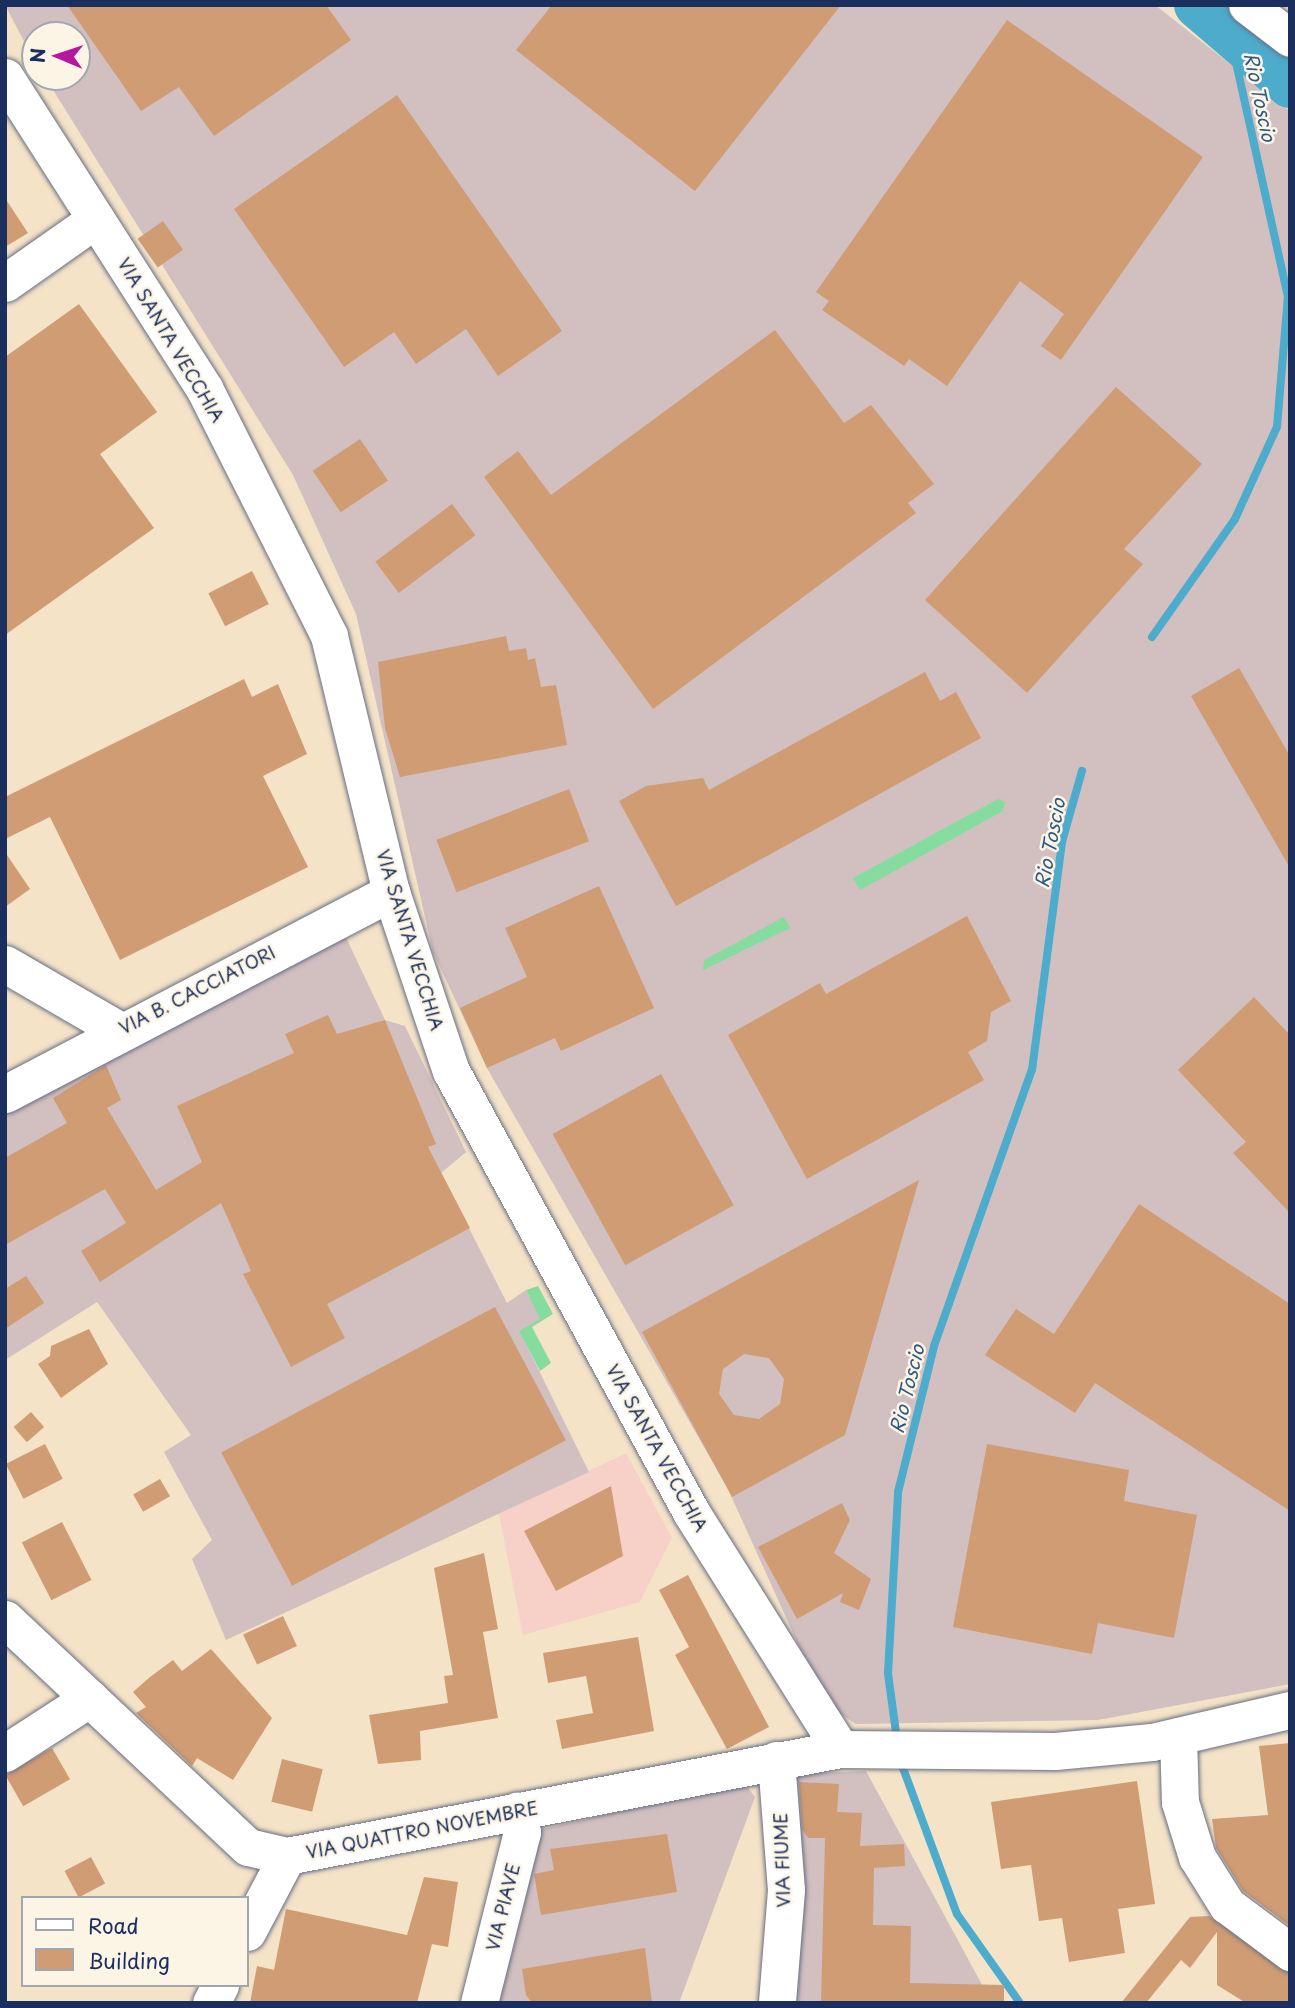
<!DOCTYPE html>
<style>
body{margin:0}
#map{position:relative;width:1295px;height:2008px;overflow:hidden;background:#f4e3c7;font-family:"Playpen Sans",sans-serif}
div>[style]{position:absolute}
.built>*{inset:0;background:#f7d1c8}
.industrial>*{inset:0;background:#d2bfc0}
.green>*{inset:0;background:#86dc9f}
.stream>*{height:8px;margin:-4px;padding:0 4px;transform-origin:4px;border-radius:4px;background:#4dabcc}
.river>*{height:46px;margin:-23px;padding:0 23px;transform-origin:23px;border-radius:23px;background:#4dabcc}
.building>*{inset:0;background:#d09c74;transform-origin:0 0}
.roads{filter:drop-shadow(0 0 2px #676e83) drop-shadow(0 0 2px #676e83)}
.minor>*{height:37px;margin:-18.5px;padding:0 18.5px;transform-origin:18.5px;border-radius:18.5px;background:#fff}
span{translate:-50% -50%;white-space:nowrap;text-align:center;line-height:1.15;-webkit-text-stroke:5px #fcf5e5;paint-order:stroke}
.street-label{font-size:18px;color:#1b2f5e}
.water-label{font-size:19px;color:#2c5a84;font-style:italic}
.frame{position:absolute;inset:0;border:7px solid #1b2f5e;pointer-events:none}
.legend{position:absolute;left:21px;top:1896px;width:228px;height:91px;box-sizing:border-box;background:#fcf5e5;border:2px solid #a2a6af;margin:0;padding:9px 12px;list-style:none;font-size:21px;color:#1b2f5e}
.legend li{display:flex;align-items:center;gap:14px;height:35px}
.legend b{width:35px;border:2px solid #a2a6af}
.north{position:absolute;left:21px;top:21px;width:70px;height:70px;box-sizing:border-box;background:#fcf5e5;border:2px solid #a2a6af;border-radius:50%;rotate:272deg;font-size:19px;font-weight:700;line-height:28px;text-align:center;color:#1b2f5e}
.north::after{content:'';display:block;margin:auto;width:24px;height:32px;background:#b5179e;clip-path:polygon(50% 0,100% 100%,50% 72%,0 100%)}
</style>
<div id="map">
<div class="built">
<i style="clip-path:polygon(626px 1453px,672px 1538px,640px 1602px,523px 1635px,499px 1514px)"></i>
</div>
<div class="industrial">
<i style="clip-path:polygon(5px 5px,1155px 5px,1290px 111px,1290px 1684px,1098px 1720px,856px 1724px,825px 1704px,728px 1489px,487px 1068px,433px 952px,356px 614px,293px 475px,45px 77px,77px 77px,77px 35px,35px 35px,35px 62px)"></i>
<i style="clip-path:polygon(342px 929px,385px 1020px,405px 1026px,466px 1152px,441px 1173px,507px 1303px,526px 1290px,541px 1319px,520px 1332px,589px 1472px,226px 1640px,192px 1559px,212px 1540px,164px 1452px,191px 1435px,97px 1302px,5px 1360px,5px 1108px)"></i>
<i style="clip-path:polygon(866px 1771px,992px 2003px,784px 2003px,787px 1774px)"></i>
<i style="clip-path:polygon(744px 1783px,755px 1797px,679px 2003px,492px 2003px,530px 1832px)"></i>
</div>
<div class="green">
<i style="clip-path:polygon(998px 799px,1005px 802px,1003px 811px,860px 890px,853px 878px)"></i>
<i style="clip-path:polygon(784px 917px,790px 928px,703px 970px,704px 960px)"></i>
<i style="clip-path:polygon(538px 1286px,553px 1314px,532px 1327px,551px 1363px,540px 1371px,519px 1331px,540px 1319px,526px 1290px)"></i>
</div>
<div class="stream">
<i style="left:1152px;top:637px;width:144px;rotate:-54.9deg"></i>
<i style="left:1235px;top:519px;width:101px;rotate:-65.5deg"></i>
<i style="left:1277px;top:427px;width:130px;rotate:-85.2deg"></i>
<i style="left:1288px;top:297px;width:273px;rotate:-102.5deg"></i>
<i style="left:897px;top:1740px;width:68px;rotate:-97.7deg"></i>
<i style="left:888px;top:1673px;width:181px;rotate:-86.8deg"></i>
<i style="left:898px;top:1492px;width:150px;rotate:-76.1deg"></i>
<i style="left:934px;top:1346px;width:293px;rotate:-70.5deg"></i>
<i style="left:1032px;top:1070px;width:230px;rotate:-82.5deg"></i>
<i style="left:1062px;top:842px;width:74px;rotate:-74.3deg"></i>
<i style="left:900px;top:1760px;width:164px;rotate:69.7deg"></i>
<i style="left:957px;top:1914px;width:109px;rotate:54.7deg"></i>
</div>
<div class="river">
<i style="left:1197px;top:5px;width:123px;rotate:40.7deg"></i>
</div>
<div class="building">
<i style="clip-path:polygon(67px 5px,326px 5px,351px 40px,214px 136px,179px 87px,141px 111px)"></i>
<i style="clip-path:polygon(552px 5px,841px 5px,695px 191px,516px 50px)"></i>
<i style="clip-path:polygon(1007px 20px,1203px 157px,1061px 360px,1041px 346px,1064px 314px,1020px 281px,947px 386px,909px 359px,904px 366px,822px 310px,829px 301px,816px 292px)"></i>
<i style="clip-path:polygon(397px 95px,562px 331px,498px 376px,466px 329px,416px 364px,394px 332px,344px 367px,234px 209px)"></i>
<i style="clip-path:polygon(5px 198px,28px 233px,5px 247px)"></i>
<i style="left:163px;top:221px;width:35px;height:31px;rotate:55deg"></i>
<i style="clip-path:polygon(79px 304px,157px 412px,100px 454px,154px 528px,5px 635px,5px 357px)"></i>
<i style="clip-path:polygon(775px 330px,844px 423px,871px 405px,934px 484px,908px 503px,916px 513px,653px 709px,484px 477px,518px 451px,551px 495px)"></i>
<i style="clip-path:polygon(1116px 387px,1202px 464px,1124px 549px,1143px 564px,1027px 693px,925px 600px)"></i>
<i style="left:360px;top:439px;width:50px;height:57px;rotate:56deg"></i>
<i style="left:452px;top:504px;width:39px;height:96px;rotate:53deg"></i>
<i style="left:252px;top:571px;width:37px;height:49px;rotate:63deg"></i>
<i style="clip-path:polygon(506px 636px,509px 651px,526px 648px,528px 660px,535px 658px,541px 687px,556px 685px,567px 745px,400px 777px,385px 728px,378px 662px)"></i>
<i style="clip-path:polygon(1239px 668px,1290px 756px,1290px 868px,1191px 696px)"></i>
<i style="clip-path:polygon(925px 672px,940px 701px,956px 692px,981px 738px,676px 906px,619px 801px,646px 786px,703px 778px,709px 790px)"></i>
<i style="clip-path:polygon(244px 679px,252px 697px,278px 684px,307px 754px,263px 776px,308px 867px,120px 960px,50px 817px,5px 839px,5px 797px)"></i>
<i style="left:569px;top:789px;width:56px;height:142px;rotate:69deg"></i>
<i style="clip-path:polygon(5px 852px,30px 889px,5px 907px)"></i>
<i style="clip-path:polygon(599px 886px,654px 1008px,561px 1051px,555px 1038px,487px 1068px,460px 1008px,527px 977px,505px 928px)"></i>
<i style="clip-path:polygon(967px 916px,1011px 1001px,991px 1012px,987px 1041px,968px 1052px,984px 1080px,807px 1179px,728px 1035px,820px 983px,826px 994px)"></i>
<i style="clip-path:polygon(1254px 997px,1290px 1035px,1290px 1213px,1233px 1153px,1246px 1142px,1178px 1070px)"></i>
<i style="clip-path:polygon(328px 1015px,337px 1034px,385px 1020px,436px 1144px,428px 1147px,470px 1228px,327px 1304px,345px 1338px,291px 1367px,243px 1274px,251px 1271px,221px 1203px,100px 1282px,81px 1251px,126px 1223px,105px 1189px,5px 1245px,5px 1158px,67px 1123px,53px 1098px,106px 1065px,121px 1100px,107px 1108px,156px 1190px,202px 1162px,177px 1106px,294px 1053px,285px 1034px)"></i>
<i style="left:661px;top:1074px;width:150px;height:124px;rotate:61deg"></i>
<i style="clip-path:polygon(evenodd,919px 1180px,845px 1435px,732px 1497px,642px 1332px,919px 1180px,744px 1354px,769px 1358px,784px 1379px,780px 1404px,759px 1419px,734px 1415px,719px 1394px,723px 1369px,744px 1354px)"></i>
<i style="clip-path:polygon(1139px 1204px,1290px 1304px,1290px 1511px,1095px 1383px,1075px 1413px,985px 1355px,1016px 1309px,1054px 1334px)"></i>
<i style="clip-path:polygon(26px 1276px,44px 1303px,5px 1329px,5px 1289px)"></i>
<i style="left:495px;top:1307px;width:151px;height:310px;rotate:62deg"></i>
<i style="clip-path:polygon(89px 1329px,108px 1364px,61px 1398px,38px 1364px,50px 1356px,51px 1346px)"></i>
<i style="left:31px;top:1412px;width:20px;height:23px;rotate:49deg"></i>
<i style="left:45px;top:1444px;width:39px;height:44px;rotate:63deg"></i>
<i style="clip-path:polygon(987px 1444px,1129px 1470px,1124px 1501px,1197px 1515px,1174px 1638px,1098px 1623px,1092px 1654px,953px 1627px)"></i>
<i style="left:160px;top:1479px;width:20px;height:31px;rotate:60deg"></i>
<i style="clip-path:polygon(611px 1486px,623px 1556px,556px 1591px,524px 1531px)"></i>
<i style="clip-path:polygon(842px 1503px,850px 1520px,834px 1553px,871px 1579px,859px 1610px,840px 1602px,843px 1593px,797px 1619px,758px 1547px)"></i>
<i style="left:62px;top:1522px;width:65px;height:45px;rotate:63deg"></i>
<i style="clip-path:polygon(484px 1553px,498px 1629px,483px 1632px,498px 1718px,420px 1731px,421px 1760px,378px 1764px,369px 1715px,448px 1703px,444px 1676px,453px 1675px,434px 1568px)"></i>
<i style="clip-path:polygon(688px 1575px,769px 1727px,727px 1749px,675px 1655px,689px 1647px,659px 1590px)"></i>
<i style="left:283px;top:1616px;width:33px;height:44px;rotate:65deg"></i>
<i style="clip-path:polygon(638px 1637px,654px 1731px,562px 1749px,556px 1720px,593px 1713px,586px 1676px,548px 1683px,543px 1653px)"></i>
<i style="clip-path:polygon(211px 1649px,272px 1718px,233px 1780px,197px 1758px,192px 1766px,136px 1713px,146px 1707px,133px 1692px,150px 1677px,173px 1660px,182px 1671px)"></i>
<i style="clip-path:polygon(1290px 1743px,1290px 1926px,1243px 1891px,1216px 1848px,1212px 1819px,1268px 1815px,1259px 1746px)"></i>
<i style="left:52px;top:1748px;width:36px;height:54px;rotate:60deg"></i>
<i style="left:282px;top:1759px;width:42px;height:44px;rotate:14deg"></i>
<i style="clip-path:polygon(1137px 1781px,1155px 1904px,1118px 1909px,1125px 1953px,1069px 1962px,1062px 1918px,1039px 1921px,1031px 1865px,1001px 1869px,991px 1802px)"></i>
<i style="clip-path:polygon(799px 1782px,839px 1784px,837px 1812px,862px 1813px,860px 1846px,904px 1844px,905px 1866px,874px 1868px,873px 1925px,911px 1926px,910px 1983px,1004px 1985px,1004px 2003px,821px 2003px,825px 1838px,808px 1838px,802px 1829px)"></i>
<i style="clip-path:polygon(667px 1834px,677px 1892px,541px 1915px,534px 1874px,554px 1870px,550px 1849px)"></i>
<i style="left:91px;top:1857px;width:30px;height:30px;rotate:62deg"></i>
<i style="clip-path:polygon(424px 1877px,458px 1882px,448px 1947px,432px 1944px,417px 2003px,250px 2003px,257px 1966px,274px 1970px,286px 1909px,407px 1935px)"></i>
<i style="clip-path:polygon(1209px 1916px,1290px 1973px,1290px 2003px,1246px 2003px,1217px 1985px,1217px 1932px,1190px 1968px,1181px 1960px,1146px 2003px,1121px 2003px,1190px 1917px)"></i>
<i style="clip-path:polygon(645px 1948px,652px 2003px,532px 2003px,526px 1995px,522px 1969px)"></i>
</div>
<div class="roads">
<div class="minor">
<i style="left:1247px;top:5px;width:54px;rotate:37.5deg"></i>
<i style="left:5px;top:77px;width:371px;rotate:57.4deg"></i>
<i style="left:205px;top:390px;width:275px;rotate:63.2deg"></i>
<i style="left:329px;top:636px;width:263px;rotate:76.4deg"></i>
<i style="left:391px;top:892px;width:189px;rotate:71.5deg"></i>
<i style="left:451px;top:1071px;width:502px;rotate:61.44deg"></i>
<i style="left:691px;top:1512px;width:280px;rotate:57.8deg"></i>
<i style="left:5px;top:283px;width:111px;rotate:-35.1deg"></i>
<i style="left:5px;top:964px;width:132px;rotate:30.1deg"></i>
<i style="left:5px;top:1094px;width:436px;rotate:-27.6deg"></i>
<i style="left:5px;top:1619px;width:333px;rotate:43.2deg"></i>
<i style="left:248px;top:1847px;width:40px;rotate:13deg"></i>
<i style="left:287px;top:1856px;width:563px;rotate:-10.95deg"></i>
<i style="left:840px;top:1749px;width:215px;rotate:0.5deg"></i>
<i style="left:1055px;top:1751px;width:97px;rotate:-5.3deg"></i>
<i style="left:1152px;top:1742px;width:142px;rotate:-13.1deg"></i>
<i style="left:1178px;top:1736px;width:66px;rotate:88.3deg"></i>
<i style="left:1180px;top:1802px;width:58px;rotate:72.8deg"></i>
<i style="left:1197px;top:1857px;width:57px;rotate:58deg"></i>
<i style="left:1227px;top:1905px;width:79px;rotate:36.7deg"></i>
<i style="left:5px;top:1753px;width:101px;rotate:-32.9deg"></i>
<i style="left:776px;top:1760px;width:130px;rotate:85.6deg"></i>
<i style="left:786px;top:1890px;width:113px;rotate:94.6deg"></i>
<i style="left:247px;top:1932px;width:86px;rotate:-62.2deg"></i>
<i style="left:211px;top:2003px;width:20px;rotate:-63deg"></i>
<i style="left:479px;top:2003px;width:176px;rotate:-75.9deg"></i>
<i style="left:522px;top:1832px;width:22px;rotate:-103deg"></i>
</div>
</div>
<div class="street-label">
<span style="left:171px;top:340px;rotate:59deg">VIA SANTA VECCHIA</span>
<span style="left:410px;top:940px;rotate:73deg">VIA SANTA VECCHIA</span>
<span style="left:197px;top:990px;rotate:-27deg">VIA B. CACCIATORI</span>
<span style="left:657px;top:1448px;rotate:61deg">VIA SANTA VECCHIA</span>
<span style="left:422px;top:1830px;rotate:-11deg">VIA QUATTRO NOVEMBRE</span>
<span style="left:782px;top:1860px;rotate:-92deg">VIA FIUME</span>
<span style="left:503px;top:1907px;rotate:-76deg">VIA PIAVE</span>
</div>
<div class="water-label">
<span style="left:1260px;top:97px;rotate:78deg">Rio Toscio</span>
<span style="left:1050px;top:843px;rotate:-79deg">Rio Toscio</span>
<span style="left:907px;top:1389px;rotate:-76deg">Rio Toscio</span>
</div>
<div class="frame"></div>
<ul class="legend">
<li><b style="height:9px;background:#fff"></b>Road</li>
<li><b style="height:19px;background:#d09c74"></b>Building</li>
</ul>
<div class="north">N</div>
</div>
